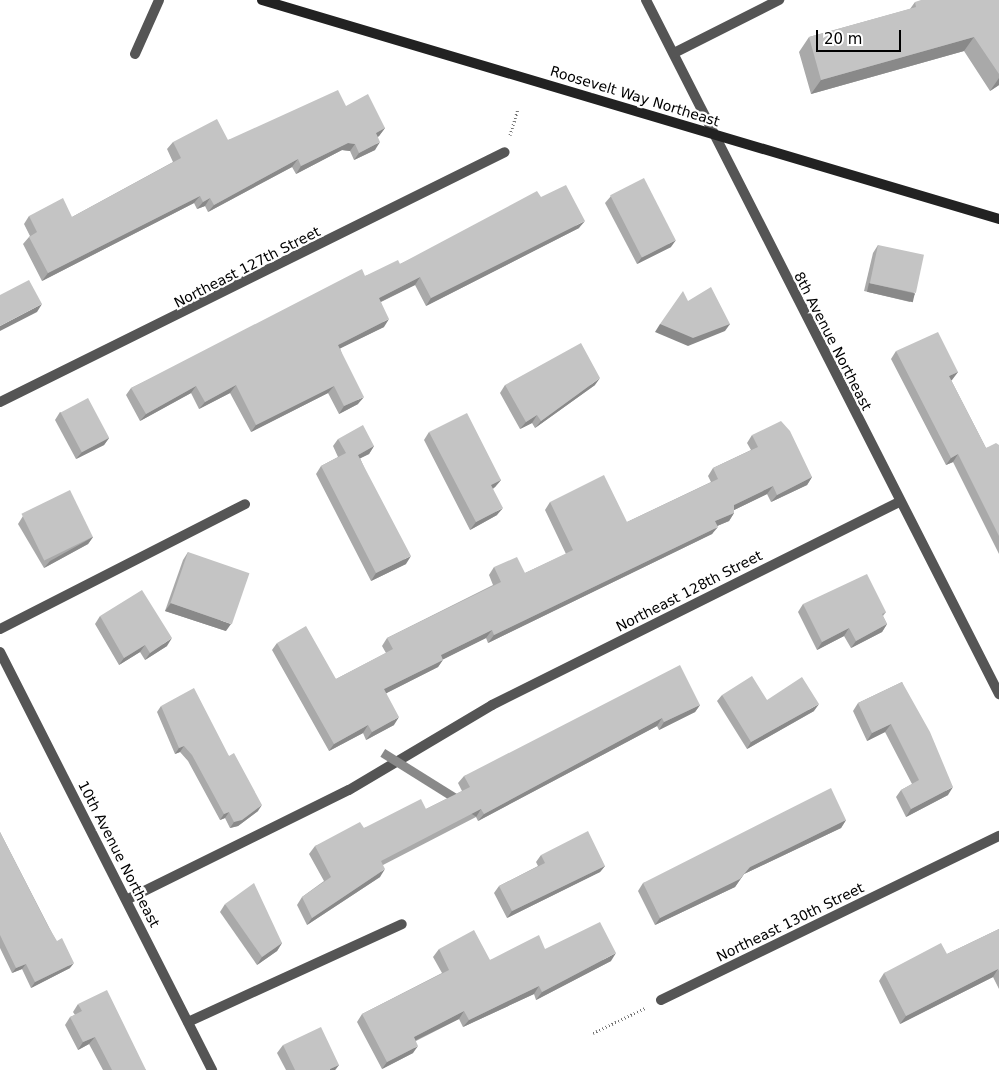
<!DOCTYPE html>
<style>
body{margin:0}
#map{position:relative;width:999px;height:1070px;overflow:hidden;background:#fff;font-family:"DejaVu Sans",sans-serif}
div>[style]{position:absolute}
.path>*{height:3px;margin-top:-1.5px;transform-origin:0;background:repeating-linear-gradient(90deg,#777 0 1px,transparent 0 3.5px)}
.lane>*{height:10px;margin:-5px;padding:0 5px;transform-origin:5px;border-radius:5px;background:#555}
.street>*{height:10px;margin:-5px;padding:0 5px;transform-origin:5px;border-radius:5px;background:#555}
.secondary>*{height:10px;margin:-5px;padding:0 5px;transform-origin:5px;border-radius:5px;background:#222}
.wall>*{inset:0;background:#a9a9a9}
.shaded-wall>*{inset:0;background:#898989;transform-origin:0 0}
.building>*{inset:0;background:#c4c4c4;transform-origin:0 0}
span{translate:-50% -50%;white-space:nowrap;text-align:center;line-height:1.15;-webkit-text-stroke:4.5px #fff;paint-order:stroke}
.street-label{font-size:14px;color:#000}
.scale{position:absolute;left:816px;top:30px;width:85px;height:22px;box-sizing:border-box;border:2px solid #000;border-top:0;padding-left:6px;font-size:15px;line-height:18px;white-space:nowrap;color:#000;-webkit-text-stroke:4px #fff;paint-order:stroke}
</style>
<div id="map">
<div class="path">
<i style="left:510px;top:135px;width:27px;rotate:-73deg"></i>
<i style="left:593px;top:1033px;width:58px;rotate:-25.7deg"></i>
</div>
<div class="lane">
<i style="left:135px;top:54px;width:59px;rotate:-66deg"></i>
<i style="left:0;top:629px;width:275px;rotate:-27deg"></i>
<i style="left:128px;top:899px;width:246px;rotate:-26.3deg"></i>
<i style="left:349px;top:790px;width:166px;rotate:-30.7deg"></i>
<i style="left:188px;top:1022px;width:235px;rotate:-24.6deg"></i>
</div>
<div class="street">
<i style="left:646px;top:0;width:779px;rotate:63.04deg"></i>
<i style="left:674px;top:53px;width:118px;rotate:-26.8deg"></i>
<i style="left:0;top:402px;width:563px;rotate:-26.34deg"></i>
<i style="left:0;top:652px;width:469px;rotate:63.1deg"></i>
<i style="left:492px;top:705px;width:455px;rotate:-26.5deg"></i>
<i style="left:661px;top:1000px;width:376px;rotate:-25.9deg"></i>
</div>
<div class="secondary">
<i style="left:262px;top:0;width:769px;rotate:16.55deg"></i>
</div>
<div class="wall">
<i style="clip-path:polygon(999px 0,999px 85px,990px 91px,964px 51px,811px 94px,799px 52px,809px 37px,910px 9px,915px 2px)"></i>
<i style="clip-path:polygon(346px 106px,385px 128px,379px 136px,378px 137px,375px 150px,354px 160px,350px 151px,342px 150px,296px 174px,292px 167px,208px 212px,205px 206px,197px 209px,194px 203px,42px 281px,23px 244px,29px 237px,30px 236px,24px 224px,29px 216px,72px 217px,173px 162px,167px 149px,173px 142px,228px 140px)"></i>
<i style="clip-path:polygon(611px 196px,671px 247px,637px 264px,605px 203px)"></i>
<i style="clip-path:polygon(541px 197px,579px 228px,426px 306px,415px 285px,381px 302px,384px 327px,340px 348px,358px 404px,339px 414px,328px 393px,251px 432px,230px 393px,199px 409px,191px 393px,140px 421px,126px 395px,131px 388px,365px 276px,400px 264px)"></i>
<i style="clip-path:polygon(878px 245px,915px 294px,910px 302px,864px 291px,873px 253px)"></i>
<i style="clip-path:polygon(896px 351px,958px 372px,951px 380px,986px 448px,999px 445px,999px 554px,953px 462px,946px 465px,891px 359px)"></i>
<i style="clip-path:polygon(505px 385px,595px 385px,535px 428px,532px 423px,520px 429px,500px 393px)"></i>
<i style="clip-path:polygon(60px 412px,109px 438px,104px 445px,76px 459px,55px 420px)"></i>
<i style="clip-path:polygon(429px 432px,501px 480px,495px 487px,493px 489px,497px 515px,470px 530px,424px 440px)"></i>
<i style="clip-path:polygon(752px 435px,812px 477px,807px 485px,771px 502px,767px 494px,734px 510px,734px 513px,729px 521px,717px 526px,712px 534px,488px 643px,486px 638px,443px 659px,438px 667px,386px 693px,394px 725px,366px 740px,363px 733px,329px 751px,272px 650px,277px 643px,336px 679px,386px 653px,382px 646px,387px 638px,493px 585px,489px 575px,494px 567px,525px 573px,566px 554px,545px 510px,550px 502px,627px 522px,711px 482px,708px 476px,713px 468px,751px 450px,747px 443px)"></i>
<i style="clip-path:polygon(338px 439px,374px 446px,369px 454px,360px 458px,406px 564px,371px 581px,316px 474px,321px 466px,338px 457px,333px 446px)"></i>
<i style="clip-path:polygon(23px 516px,93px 537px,88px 544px,44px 568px,18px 524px)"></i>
<i style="clip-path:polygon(188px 552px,226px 631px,165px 611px,183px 560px)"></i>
<i style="clip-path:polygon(803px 604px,886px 612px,883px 616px,887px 624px,882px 632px,851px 648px,844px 636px,817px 650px,798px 612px)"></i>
<i style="clip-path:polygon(100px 616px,167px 646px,145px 660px,140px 652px,119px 665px,95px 624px)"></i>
<i style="clip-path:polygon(902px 682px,948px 795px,906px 817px,896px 797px,901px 790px,912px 784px,885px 732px,867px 741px,853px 711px,858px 703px)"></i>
<i style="clip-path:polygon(722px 695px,767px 700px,814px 711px,747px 749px,717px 701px)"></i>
<i style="clip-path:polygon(700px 705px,695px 712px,659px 730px,657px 726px,478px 821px,476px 817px,383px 865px,380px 877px,307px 925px,297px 905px,302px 897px,324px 881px,309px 854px,315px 846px,364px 828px,426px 809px,462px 791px,458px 783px,464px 776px)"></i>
<i style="clip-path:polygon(161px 706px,229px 756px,258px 811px,238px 826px,230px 828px,225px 818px,220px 820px,188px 761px,180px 752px,175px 754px,157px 712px)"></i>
<i style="clip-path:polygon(846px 820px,841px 828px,744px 874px,735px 887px,655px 925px,638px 891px,643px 883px)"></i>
<i style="clip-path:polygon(0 832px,70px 968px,31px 988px,22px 969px,12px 973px,0 948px)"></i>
<i style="clip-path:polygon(541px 855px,605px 866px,600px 872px,507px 918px,494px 893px,499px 886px,538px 866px,536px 862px)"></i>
<i style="clip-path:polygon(225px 904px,282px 943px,277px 951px,257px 965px,220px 912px)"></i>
<i style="clip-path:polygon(999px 929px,999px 989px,993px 977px,900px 1024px,879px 981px,884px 973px,947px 954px)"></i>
<i style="clip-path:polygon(439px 949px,490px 960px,545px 949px,611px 961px,536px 1000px,534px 994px,463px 1027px,459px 1019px,416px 1041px,413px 1053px,382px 1069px,357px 1022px,362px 1014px,442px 973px,433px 957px)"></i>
<i style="clip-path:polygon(78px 1004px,146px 1070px,103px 1070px,89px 1044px,78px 1050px,65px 1025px,70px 1017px,75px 1015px,73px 1012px)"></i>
<i style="clip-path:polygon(283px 1045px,339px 1065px,335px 1070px,286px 1070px,277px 1053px)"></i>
</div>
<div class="shaded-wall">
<i style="clip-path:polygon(974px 37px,964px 51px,811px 94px,821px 80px)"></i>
<i style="clip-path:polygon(999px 78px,999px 85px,990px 91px)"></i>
<i style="clip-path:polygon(385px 128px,379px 136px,370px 140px,376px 133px)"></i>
<i style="clip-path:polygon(380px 142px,375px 150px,354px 160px,359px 153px)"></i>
<i style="clip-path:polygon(348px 143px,355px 144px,350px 151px,342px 150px,296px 174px,301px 166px)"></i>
<i style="clip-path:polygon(298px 159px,292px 167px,208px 212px,214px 205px)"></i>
<i style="clip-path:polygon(200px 196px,194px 203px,42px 281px,48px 273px)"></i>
<i style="clip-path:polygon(210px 198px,205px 206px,197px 209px,203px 202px)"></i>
<i style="clip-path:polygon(585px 221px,579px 228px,426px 306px,431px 298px)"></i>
<i style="clip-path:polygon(676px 240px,671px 247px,637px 264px,642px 257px)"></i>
<i style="clip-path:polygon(420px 277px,415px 285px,374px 305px,379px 298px)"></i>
<i style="left:869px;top:283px;width:47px;height:9px;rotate:13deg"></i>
<i style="clip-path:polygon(42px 304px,37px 312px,0 331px,0 326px)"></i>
<i style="clip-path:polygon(389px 319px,384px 327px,333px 352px,338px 345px)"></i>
<i style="clip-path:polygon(660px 324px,730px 324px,725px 331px,688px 346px,655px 332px)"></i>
<i style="clip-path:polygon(958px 372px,952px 380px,944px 384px,949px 376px)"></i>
<i style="clip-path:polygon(600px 378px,595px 385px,535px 428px,541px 421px)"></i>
<i style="clip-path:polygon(236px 385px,230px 393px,199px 409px,205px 402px)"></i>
<i style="clip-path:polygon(196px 386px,191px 393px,140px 421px,146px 414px)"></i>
<i style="clip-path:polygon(334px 386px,328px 393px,251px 432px,256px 425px)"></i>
<i style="clip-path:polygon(364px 397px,358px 404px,339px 414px,344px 406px)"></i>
<i style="clip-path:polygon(537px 415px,532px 423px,520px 429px,526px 422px)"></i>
<i style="clip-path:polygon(109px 438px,104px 445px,76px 459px,82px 452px)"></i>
<i style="clip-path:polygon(374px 446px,369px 454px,353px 462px,358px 455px)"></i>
<i style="clip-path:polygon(958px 454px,953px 462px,946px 465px,951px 458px)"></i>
<i style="clip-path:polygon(812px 477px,807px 485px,771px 502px,777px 495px)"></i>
<i style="clip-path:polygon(501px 480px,495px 487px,486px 492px,491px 485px)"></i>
<i style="clip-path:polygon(773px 486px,767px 494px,728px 513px,734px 505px)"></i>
<i style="clip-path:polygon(503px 508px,497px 515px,470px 530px,476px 522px)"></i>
<i style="clip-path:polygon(734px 513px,729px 521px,710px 529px,715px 521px)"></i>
<i style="clip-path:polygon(718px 527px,712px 534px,488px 643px,494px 635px)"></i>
<i style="clip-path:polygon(93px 537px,88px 544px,44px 568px,50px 561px)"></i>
<i style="clip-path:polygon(411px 556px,406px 564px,371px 581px,376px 573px)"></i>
<i style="clip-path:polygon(171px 603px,231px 624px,226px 631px,165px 611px)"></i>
<i style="clip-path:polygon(887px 624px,882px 632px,851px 648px,856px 641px)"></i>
<i style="clip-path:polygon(849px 628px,844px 636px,817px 650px,822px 642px)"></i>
<i style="clip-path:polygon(492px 630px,486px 638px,436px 663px,441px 655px)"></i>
<i style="clip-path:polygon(172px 638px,167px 646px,145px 660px,150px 653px)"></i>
<i style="clip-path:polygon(145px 645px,140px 652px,119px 665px,124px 658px)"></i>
<i style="clip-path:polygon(443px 660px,438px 667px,379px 697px,384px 689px)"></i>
<i style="clip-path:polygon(819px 704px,814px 711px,747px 749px,751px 742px)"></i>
<i style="clip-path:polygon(700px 705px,695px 712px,659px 730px,664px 722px)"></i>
<i style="clip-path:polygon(399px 717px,394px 725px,366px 740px,372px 732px)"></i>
<i style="clip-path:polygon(662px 718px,657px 726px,478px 821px,484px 814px)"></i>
<i style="clip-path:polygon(891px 724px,885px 732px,867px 741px,872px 733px)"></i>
<i style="clip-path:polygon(368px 725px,363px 733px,329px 751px,334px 744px)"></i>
<i style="clip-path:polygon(184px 746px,180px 752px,175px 754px,179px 748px)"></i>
<i style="clip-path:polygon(953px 787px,948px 795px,906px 817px,911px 809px)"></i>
<i style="clip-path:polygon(262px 805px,258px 811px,238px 826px,230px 828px,234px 822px)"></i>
<i style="left:481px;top:809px;width:9px;height:113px;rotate:122deg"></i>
<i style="clip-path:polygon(229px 812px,225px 818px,220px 820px,224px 814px)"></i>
<i style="clip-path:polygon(846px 820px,841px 828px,744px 874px,735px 887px,655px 925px,660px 918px,750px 867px)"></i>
<i style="clip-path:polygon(605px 866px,600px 872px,507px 918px,512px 911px)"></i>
<i style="clip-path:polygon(385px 869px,380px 877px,307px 925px,312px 918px)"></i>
<i style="clip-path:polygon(282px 943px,277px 951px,257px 965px,262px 957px)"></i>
<i style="clip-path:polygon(616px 953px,611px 961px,536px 1000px,542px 992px)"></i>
<i style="clip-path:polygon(74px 963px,70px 968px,31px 988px,35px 982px)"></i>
<i style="clip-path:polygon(26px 964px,22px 969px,12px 973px,16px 968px)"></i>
<i style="clip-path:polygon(998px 969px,993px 977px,900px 1024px,906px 1016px)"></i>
<i style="clip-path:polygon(539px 986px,534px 994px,463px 1027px,469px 1020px)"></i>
<i style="clip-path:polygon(464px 1011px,459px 1019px,408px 1044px,414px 1037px)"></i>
<i style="clip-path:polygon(95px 1037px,89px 1044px,78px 1050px,83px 1042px)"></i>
<i style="clip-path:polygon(418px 1046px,413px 1053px,382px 1069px,387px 1062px)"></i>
<i style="clip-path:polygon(339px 1065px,335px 1070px,329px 1070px,330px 1069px)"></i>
</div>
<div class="building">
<i style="clip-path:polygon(921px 0,999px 0,999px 74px,974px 37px,821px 80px,809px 37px,916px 7px,915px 2px)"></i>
<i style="clip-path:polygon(338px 90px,346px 106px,368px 94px,385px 128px,376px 133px,380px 142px,359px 153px,355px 144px,348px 143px,301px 166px,298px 159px,214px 205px,210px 198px,203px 202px,200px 196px,48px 273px,29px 237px,37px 232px,29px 216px,63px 198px,72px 217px,181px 158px,173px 142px,217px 119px,228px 140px)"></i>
<i style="left:644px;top:178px;width:70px;height:38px;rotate:63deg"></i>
<i style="clip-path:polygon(566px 185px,585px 221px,431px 298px,420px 277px,379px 298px,389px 319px,338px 345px,364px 397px,344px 406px,334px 386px,256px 425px,236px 385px,205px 402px,196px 386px,146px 414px,131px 388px,362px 269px,365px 276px,398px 260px,400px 264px,537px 191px,541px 197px)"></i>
<i style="left:878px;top:245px;width:47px;height:39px;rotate:12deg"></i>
<i style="clip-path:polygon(29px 280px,42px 304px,0 326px,0 295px)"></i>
<i style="clip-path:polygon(711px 287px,730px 324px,693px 338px,660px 324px,683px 291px,688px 301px)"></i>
<i style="clip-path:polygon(938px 332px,958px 372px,949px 376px,986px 448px,996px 443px,999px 445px,999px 536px,958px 454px,951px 458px,896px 351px)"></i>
<i style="clip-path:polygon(581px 343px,600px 378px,541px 421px,537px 415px,526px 422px,505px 385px)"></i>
<i style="left:88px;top:398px;width:45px;height:31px;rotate:62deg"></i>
<i style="clip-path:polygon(467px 413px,501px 480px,491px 485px,503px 508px,476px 522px,429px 432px)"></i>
<i style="clip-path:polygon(781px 421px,790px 431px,812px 477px,777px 495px,773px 486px,734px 505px,734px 513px,715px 521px,718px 527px,494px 635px,492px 630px,441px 655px,443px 660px,384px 689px,399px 717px,372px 732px,368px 725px,334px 744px,277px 643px,306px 626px,336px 679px,393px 649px,387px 638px,501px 582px,494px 567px,517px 557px,525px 573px,573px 550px,550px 502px,604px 475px,627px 522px,718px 479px,713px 468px,758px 447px,752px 435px)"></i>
<i style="clip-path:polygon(363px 425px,374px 446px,358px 455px,411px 556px,376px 573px,321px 466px,346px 453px,338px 439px)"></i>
<i style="left:70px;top:490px;width:52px;height:54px;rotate:64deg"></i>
<i style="left:188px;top:552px;width:65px;height:54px;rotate:19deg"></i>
<i style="clip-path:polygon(867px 574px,886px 612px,882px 614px,887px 624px,856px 641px,849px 628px,822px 642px,803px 604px)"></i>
<i style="clip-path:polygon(142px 590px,172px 638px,150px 653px,145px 645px,124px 658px,100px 616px)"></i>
<i style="clip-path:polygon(680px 665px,700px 705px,664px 722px,662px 718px,484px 814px,481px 809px,381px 861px,385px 869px,312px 918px,302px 897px,331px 877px,315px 846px,360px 822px,364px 828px,421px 799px,426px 809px,470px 787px,464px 776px)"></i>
<i style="clip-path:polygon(752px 676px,767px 700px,802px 677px,819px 704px,751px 742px,722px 695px)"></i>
<i style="clip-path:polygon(902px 682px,930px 732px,953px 787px,911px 809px,901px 790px,919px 780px,891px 724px,872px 733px,858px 703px)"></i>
<i style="clip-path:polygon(194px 688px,229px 756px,234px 753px,262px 805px,242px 820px,234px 822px,229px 812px,224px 814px,192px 755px,184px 746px,179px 748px,161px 706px)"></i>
<i style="clip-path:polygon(831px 788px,846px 820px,750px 867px,740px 879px,660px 918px,643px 883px)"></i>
<i style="clip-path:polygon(588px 831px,605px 866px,512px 911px,499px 886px,545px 863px,541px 855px)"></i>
<i style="clip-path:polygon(0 832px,48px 926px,57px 941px,62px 938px,74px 963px,35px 982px,26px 964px,16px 968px,0 935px)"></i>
<i style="clip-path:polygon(254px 883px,282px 943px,262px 957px,225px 904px)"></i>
<i style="clip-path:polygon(600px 922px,616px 953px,542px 992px,539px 986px,469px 1020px,464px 1011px,414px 1037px,418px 1046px,387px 1062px,362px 1014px,449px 970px,439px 949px,474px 930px,490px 960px,539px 935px,545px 949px)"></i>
<i style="clip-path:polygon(999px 929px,999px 971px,998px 969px,906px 1016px,884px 973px,941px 943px,947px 954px)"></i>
<i style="clip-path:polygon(107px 990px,146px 1070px,112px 1070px,95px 1037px,83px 1042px,70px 1017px,82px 1011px,78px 1004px)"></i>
<i style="clip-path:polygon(321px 1027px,339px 1065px,330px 1069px,330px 1070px,295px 1070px,283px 1045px)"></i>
</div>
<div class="street-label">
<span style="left:635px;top:96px;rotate:17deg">Roosevelt Way Northeast</span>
<span style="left:247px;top:267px;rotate:-27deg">Northeast 127th Street</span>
<span style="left:833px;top:341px;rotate:63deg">8th Avenue Northeast</span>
<span style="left:689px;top:591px;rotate:-27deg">Northeast 128th Street</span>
<span style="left:119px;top:854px;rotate:63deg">10th Avenue Northeast</span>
<span style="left:790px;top:922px;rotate:-26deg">Northeast 130th Street</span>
</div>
<div class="scale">20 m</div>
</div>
